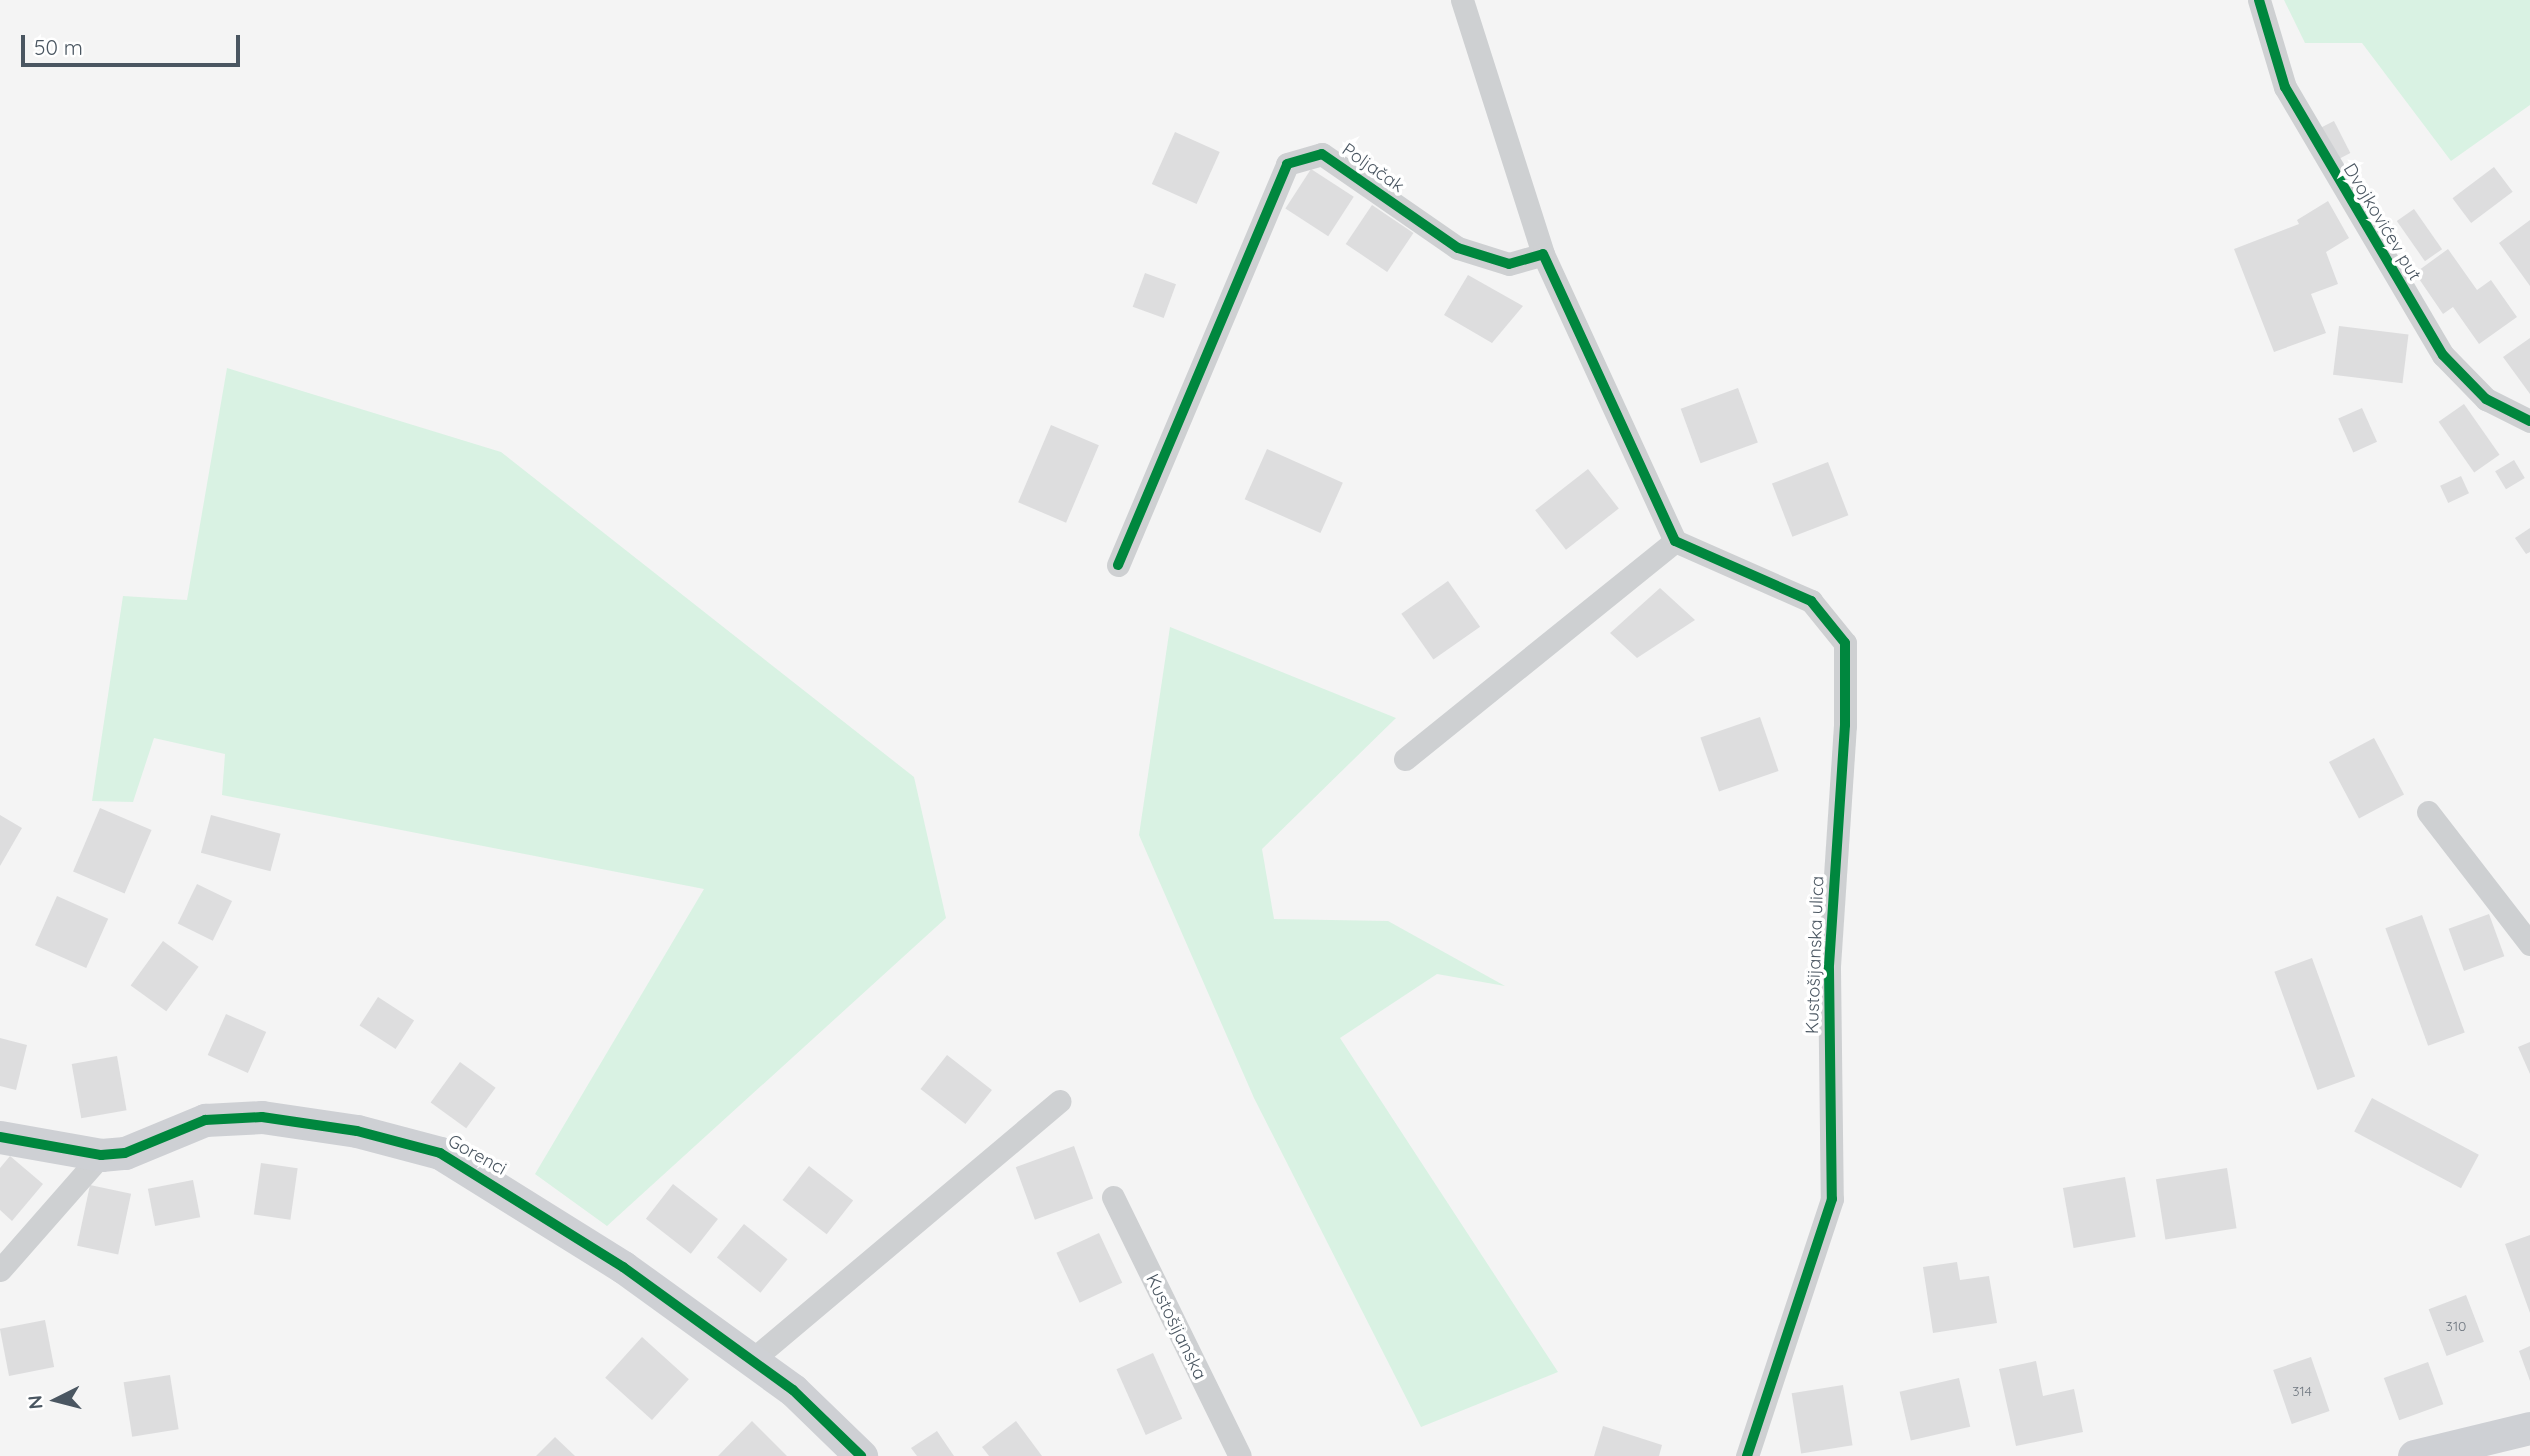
<!DOCTYPE html>
<meta charset="utf-8">
<style>
body{margin:0}
#map{position:relative;width:2530px;height:1456px;overflow:hidden;background:#f4f4f4;font-family:Quicksand,sans-serif}
div>[style]{position:absolute}
.green>*{inset:0;background:#d9f2e3}
.building>*{inset:0;background:#ddddde;transform-origin:0 0}
.street>*{height:23px;margin:-11.5px;padding:0 11.5px;transform-origin:11.5px;border-radius:11.5px;background:#ced0d2}
.secondary>*{height:33px;margin:-16.5px;padding:0 16.5px;transform-origin:16.5px;border-radius:16.5px;background:#ced0d4}
.cycleway>*{height:10px;margin:-5px;padding:0 5px;transform-origin:5px;border-radius:5px;background:#00873e}
span{translate:-50% -50%;white-space:nowrap;text-align:center;line-height:1.15;-webkit-text-stroke:7px #fff;paint-order:stroke}
.number-label{font-size:14px;color:#707881}
.number-label span{-webkit-text-stroke-width:0}
.street-label{font-size:18px;color:#4a5661}
.north{position:absolute;left:21px;top:1365px;width:70px;height:70px;-webkit-text-stroke:5px #fff;paint-order:stroke;rotate:264deg;font-size:19px;font-weight:700;line-height:28px;text-align:center;color:#4a5661}
.north::after{content:'';display:block;margin:auto;width:24px;height:32px;background:#4a5661;clip-path:polygon(50% 0,100% 100%,50% 72%,0 100%)}
.scale{position:absolute;left:21px;top:35px;width:219px;height:32px;box-sizing:border-box;border:4px solid #4a5661;border-top:0;padding-left:9px;font-size:21px;line-height:24px;white-space:nowrap;color:#4a5661;-webkit-text-stroke:5px #fff;paint-order:stroke}
</style>
<div id="map">
<div class="green">
<i style="clip-path:polygon(2284px 0,2530px 0,2530px 105px,2451px 161px,2362px 43px,2305px 43px)"></i>
<i style="clip-path:polygon(227px 368px,501px 452px,914px 777px,946px 918px,607px 1226px,535px 1174px,704px 889px,222px 795px,225px 754px,154px 738px,133px 802px,92px 801px,123px 596px,187px 600px)"></i>
<i style="clip-path:polygon(1170px 627px,1396px 718px,1262px 849px,1274px 919px,1388px 921px,1505px 986px,1437px 974px,1340px 1038px,1558px 1372px,1421px 1427px,1254px 1098px,1139px 835px)"></i>
</div>
<div class="building">
<i style="left:2334px;top:121px;width:36px;height:20px;rotate:63deg"></i>
<i style="left:1175px;top:132px;width:49px;height:57px;rotate:24deg"></i>
<i style="left:2494px;top:167px;width:31px;height:52px;rotate:53deg"></i>
<i style="left:1311px;top:169px;width:51px;height:47px;rotate:33deg"></i>
<i style="clip-path:polygon(2328px 201px,2349px 238px,2326px 252px,2338px 284px,2311px 294px,2326px 333px,2274px 352px,2234px 249px,2299px 224px,2297px 220px)"></i>
<i style="left:1372px;top:205px;width:50px;height:47px;rotate:34deg"></i>
<i style="left:2414px;top:209px;width:49px;height:21px;rotate:55deg"></i>
<i style="clip-path:polygon(2530px 220px,2530px 286px,2499px 243px)"></i>
<i style="clip-path:polygon(2448px 249px,2477px 290px,2491px 280px,2517px 317px,2479px 344px,2453px 307px,2443px 314px,2415px 273px)"></i>
<i style="left:1145px;top:273px;width:33px;height:36px;rotate:20deg"></i>
<i style="clip-path:polygon(1468px 275px,1523px 306px,1492px 343px,1444px 315px)"></i>
<i style="left:2339px;top:326px;width:70px;height:49px;rotate:7deg"></i>
<i style="clip-path:polygon(2530px 338px,2530px 394px,2503px 357px)"></i>
<i style="left:1738px;top:388px;width:58px;height:61px;rotate:70deg"></i>
<i style="left:2464px;top:404px;width:62px;height:31px;rotate:55deg"></i>
<i style="left:2362px;top:408px;width:37px;height:26px;rotate:66deg"></i>
<i style="left:1051px;top:425px;width:52px;height:84px;rotate:23deg"></i>
<i style="left:1267px;top:449px;width:83px;height:55px;rotate:24deg"></i>
<i style="left:2514px;top:460px;width:21px;height:22px;rotate:59deg"></i>
<i style="left:1828px;top:462px;width:57px;height:60px;rotate:69deg"></i>
<i style="left:1588px;top:469px;width:50px;height:67px;rotate:52deg"></i>
<i style="left:2461px;top:476px;width:19px;height:23px;rotate:65deg"></i>
<i style="clip-path:polygon(2530px 528px,2530px 552px,2526px 554px,2515px 538px)"></i>
<i style="left:1448px;top:581px;width:56px;height:57px;rotate:55deg"></i>
<i style="clip-path:polygon(1660px 588px,1695px 620px,1637px 658px,1610px 633px)"></i>
<i style="left:1760px;top:717px;width:57px;height:63px;rotate:71deg"></i>
<i style="left:2374px;top:738px;width:64px;height:51px;rotate:62deg"></i>
<i style="left:100px;top:808px;width:56px;height:69px;rotate:23deg"></i>
<i style="clip-path:polygon(0 815px,22px 828px,0 866px)"></i>
<i style="left:211px;top:815px;width:72px;height:39px;rotate:15deg"></i>
<i style="left:197px;top:884px;width:39px;height:44px;rotate:26deg"></i>
<i style="left:57px;top:896px;width:56px;height:54px;rotate:24deg"></i>
<i style="left:2489px;top:914px;width:45px;height:43px;rotate:70deg"></i>
<i style="left:2422px;top:915px;width:125px;height:39px;rotate:70deg"></i>
<i style="left:163px;top:941px;width:44px;height:55px;rotate:36deg"></i>
<i style="left:2312px;top:958px;width:126px;height:40px;rotate:70deg"></i>
<i style="left:378px;top:997px;width:43px;height:34px;rotate:33deg"></i>
<i style="left:226px;top:1014px;width:44px;height:45px;rotate:24deg"></i>
<i style="clip-path:polygon(0 1038px,27px 1045px,16px 1090px,0 1086px)"></i>
<i style="clip-path:polygon(2530px 1042px,2530px 1074px,2518px 1047px)"></i>
<i style="left:947px;top:1055px;width:57px;height:43px;rotate:38deg"></i>
<i style="left:117px;top:1056px;width:55px;height:46px;rotate:80deg"></i>
<i style="left:460px;top:1062px;width:44px;height:50px;rotate:36deg"></i>
<i style="left:2372px;top:1098px;width:121px;height:38px;rotate:28deg"></i>
<i style="left:1074px;top:1146px;width:56px;height:62px;rotate:70deg"></i>
<i style="clip-path:polygon(10px 1156px,43px 1184px,12px 1221px,0 1210px,0 1168px)"></i>
<i style="left:261px;top:1163px;width:37px;height:52px;rotate:8deg"></i>
<i style="left:809px;top:1166px;width:56px;height:43px;rotate:38deg"></i>
<i style="left:2227px;top:1168px;width:61px;height:72px;rotate:81deg"></i>
<i style="left:2125px;top:1177px;width:61px;height:63px;rotate:80deg"></i>
<i style="left:193px;top:1180px;width:38px;height:46px;rotate:79deg"></i>
<i style="left:673px;top:1184px;width:57px;height:44px;rotate:38deg"></i>
<i style="left:90px;top:1185px;width:42px;height:62px;rotate:12deg"></i>
<i style="left:744px;top:1224px;width:56px;height:43px;rotate:39deg"></i>
<i style="left:1099px;top:1233px;width:55px;height:47px;rotate:65deg"></i>
<i style="clip-path:polygon(2530px 1235px,2530px 1313px,2505px 1244px)"></i>
<i style="clip-path:polygon(1957px 1262px,1960px 1280px,1989px 1276px,1997px 1323px,1933px 1333px,1923px 1267px)"></i>
<i style="left:2466px;top:1295px;width:50px;height:40px;rotate:69deg"></i>
<i style="left:45px;top:1320px;width:48px;height:46px;rotate:79deg"></i>
<i style="left:642px;top:1337px;width:63px;height:55px;rotate:42deg"></i>
<i style="clip-path:polygon(2530px 1346px,2530px 1381px,2519px 1351px)"></i>
<i style="left:1153px;top:1353px;width:72px;height:40px;rotate:66deg"></i>
<i style="left:2311px;top:1357px;width:57px;height:40px;rotate:71deg"></i>
<i style="clip-path:polygon(2036px 1361px,2043px 1396px,2074px 1389px,2083px 1432px,2016px 1446px,1999px 1369px)"></i>
<i style="left:2428px;top:1362px;width:45px;height:47px;rotate:70deg"></i>
<i style="left:170px;top:1375px;width:55px;height:47px;rotate:81deg"></i>
<i style="left:1959px;top:1378px;width:50px;height:61px;rotate:77deg"></i>
<i style="left:1843px;top:1385px;width:61px;height:52px;rotate:81deg"></i>
<i style="clip-path:polygon(752px 1421px,787px 1456px,718px 1456px)"></i>
<i style="clip-path:polygon(1016px 1421px,1042px 1456px,989px 1456px,982px 1447px)"></i>
<i style="clip-path:polygon(1603px 1426px,1662px 1445px,1659px 1456px,1594px 1456px)"></i>
<i style="clip-path:polygon(937px 1431px,954px 1456px,917px 1456px,911px 1448px)"></i>
<i style="clip-path:polygon(555px 1437px,575px 1456px,536px 1456px)"></i>
</div>
<div class="street">
<i style="left:1462px;top:0;width:267px;rotate:72.3deg"></i>
<i style="left:2259px;top:0;width:91px;rotate:73.4deg"></i>
<i style="left:2285px;top:87px;width:311px;rotate:59.5deg"></i>
<i style="left:2443px;top:355px;width:62px;rotate:45.7deg"></i>
<i style="left:2486px;top:399px;width:49px;rotate:26.6deg"></i>
<i style="left:1675px;top:541px;width:149px;rotate:23.8deg"></i>
<i style="left:1811px;top:601px;width:54px;rotate:51deg"></i>
<i style="left:1845px;top:643px;width:82px;rotate:90deg"></i>
<i style="left:1845px;top:725px;width:245px;rotate:93.8deg"></i>
<i style="left:1829px;top:969px;width:230px;rotate:89.3deg"></i>
<i style="left:1832px;top:1199px;width:271px;rotate:108.3deg"></i>
<i style="left:1118px;top:565px;width:435px;rotate:-67.1deg"></i>
<i style="left:1287px;top:164px;width:36px;rotate:-16deg"></i>
<i style="left:1322px;top:154px;width:165px;rotate:34.7deg"></i>
<i style="left:1458px;top:248px;width:53px;rotate:17.4deg"></i>
<i style="left:1509px;top:264px;width:35px;rotate:-16deg"></i>
<i style="left:1543px;top:254px;width:316px;rotate:65.3deg"></i>
<i style="left:1405px;top:759px;width:347px;rotate:-38.9deg"></i>
<i style="left:2428px;top:812px;width:167px;rotate:52.3deg"></i>
<i style="left:1113px;top:1197px;width:288px;rotate:63.9deg"></i>
<i style="left:0;top:1270px;width:153px;rotate:-48.7deg"></i>
<i style="left:752px;top:1360px;width:402px;rotate:-40.1deg"></i>
</div>
<div class="secondary">
<i style="left:0;top:1137px;width:103px;rotate:10.1deg"></i>
<i style="left:101px;top:1155px;width:24px;rotate:-5deg"></i>
<i style="left:125px;top:1153px;width:87px;rotate:-22.4deg"></i>
<i style="left:205px;top:1120px;width:57px;rotate:-3deg"></i>
<i style="left:262px;top:1117px;width:96px;rotate:8.4deg"></i>
<i style="left:357px;top:1131px;width:86px;rotate:14.8deg"></i>
<i style="left:440px;top:1153px;width:216px;rotate:31.9deg"></i>
<i style="left:623px;top:1267px;width:210px;rotate:35.9deg"></i>
<i style="left:793px;top:1390px;width:95px;rotate:44.1deg"></i>
<i style="left:2414px;top:1456px;width:119px;rotate:-13.6deg"></i>
</div>
<div class="cycleway">
<i style="left:2259px;top:0;width:91px;rotate:73.4deg"></i>
<i style="left:2285px;top:87px;width:311px;rotate:59.5deg"></i>
<i style="left:2443px;top:355px;width:62px;rotate:45.7deg"></i>
<i style="left:2486px;top:399px;width:49px;rotate:26.6deg"></i>
<i style="left:1118px;top:565px;width:435px;rotate:-67.1deg"></i>
<i style="left:1287px;top:164px;width:36px;rotate:-16deg"></i>
<i style="left:1322px;top:154px;width:165px;rotate:34.7deg"></i>
<i style="left:1458px;top:248px;width:53px;rotate:17.4deg"></i>
<i style="left:1509px;top:264px;width:35px;rotate:-16deg"></i>
<i style="left:1543px;top:254px;width:316px;rotate:65.3deg"></i>
<i style="left:1675px;top:541px;width:149px;rotate:23.8deg"></i>
<i style="left:1811px;top:601px;width:54px;rotate:51deg"></i>
<i style="left:1845px;top:643px;width:82px;rotate:90deg"></i>
<i style="left:1845px;top:725px;width:245px;rotate:93.8deg"></i>
<i style="left:1829px;top:969px;width:230px;rotate:89.3deg"></i>
<i style="left:1832px;top:1199px;width:271px;rotate:108.3deg"></i>
<i style="left:0;top:1137px;width:103px;rotate:10.1deg"></i>
<i style="left:101px;top:1155px;width:24px;rotate:-5deg"></i>
<i style="left:125px;top:1153px;width:87px;rotate:-22.4deg"></i>
<i style="left:205px;top:1120px;width:57px;rotate:-3deg"></i>
<i style="left:262px;top:1117px;width:96px;rotate:8.4deg"></i>
<i style="left:357px;top:1131px;width:86px;rotate:14.8deg"></i>
<i style="left:440px;top:1153px;width:216px;rotate:31.9deg"></i>
<i style="left:623px;top:1267px;width:210px;rotate:35.9deg"></i>
<i style="left:793px;top:1390px;width:95px;rotate:44.1deg"></i>
</div>
<div class="number-label">
<span style="left:2456px;top:1326px">310</span>
<span style="left:2302px;top:1391px">314</span>
</div>
<div class="street-label">
<span style="left:1373px;top:168px;rotate:35deg">Poljačak</span>
<span style="left:2382px;top:222px;rotate:59deg">Dvojkovićev put</span>
<span style="left:1815px;top:955px;rotate:-88deg">Kustošijanska ulica</span>
<span style="left:477px;top:1155px;rotate:29deg">Gorenci</span>
<span style="left:1176px;top:1327px;rotate:64deg">Kustošijanska</span>
</div>
<div class="north">N</div>
<div class="scale">50 m</div>
</div>
